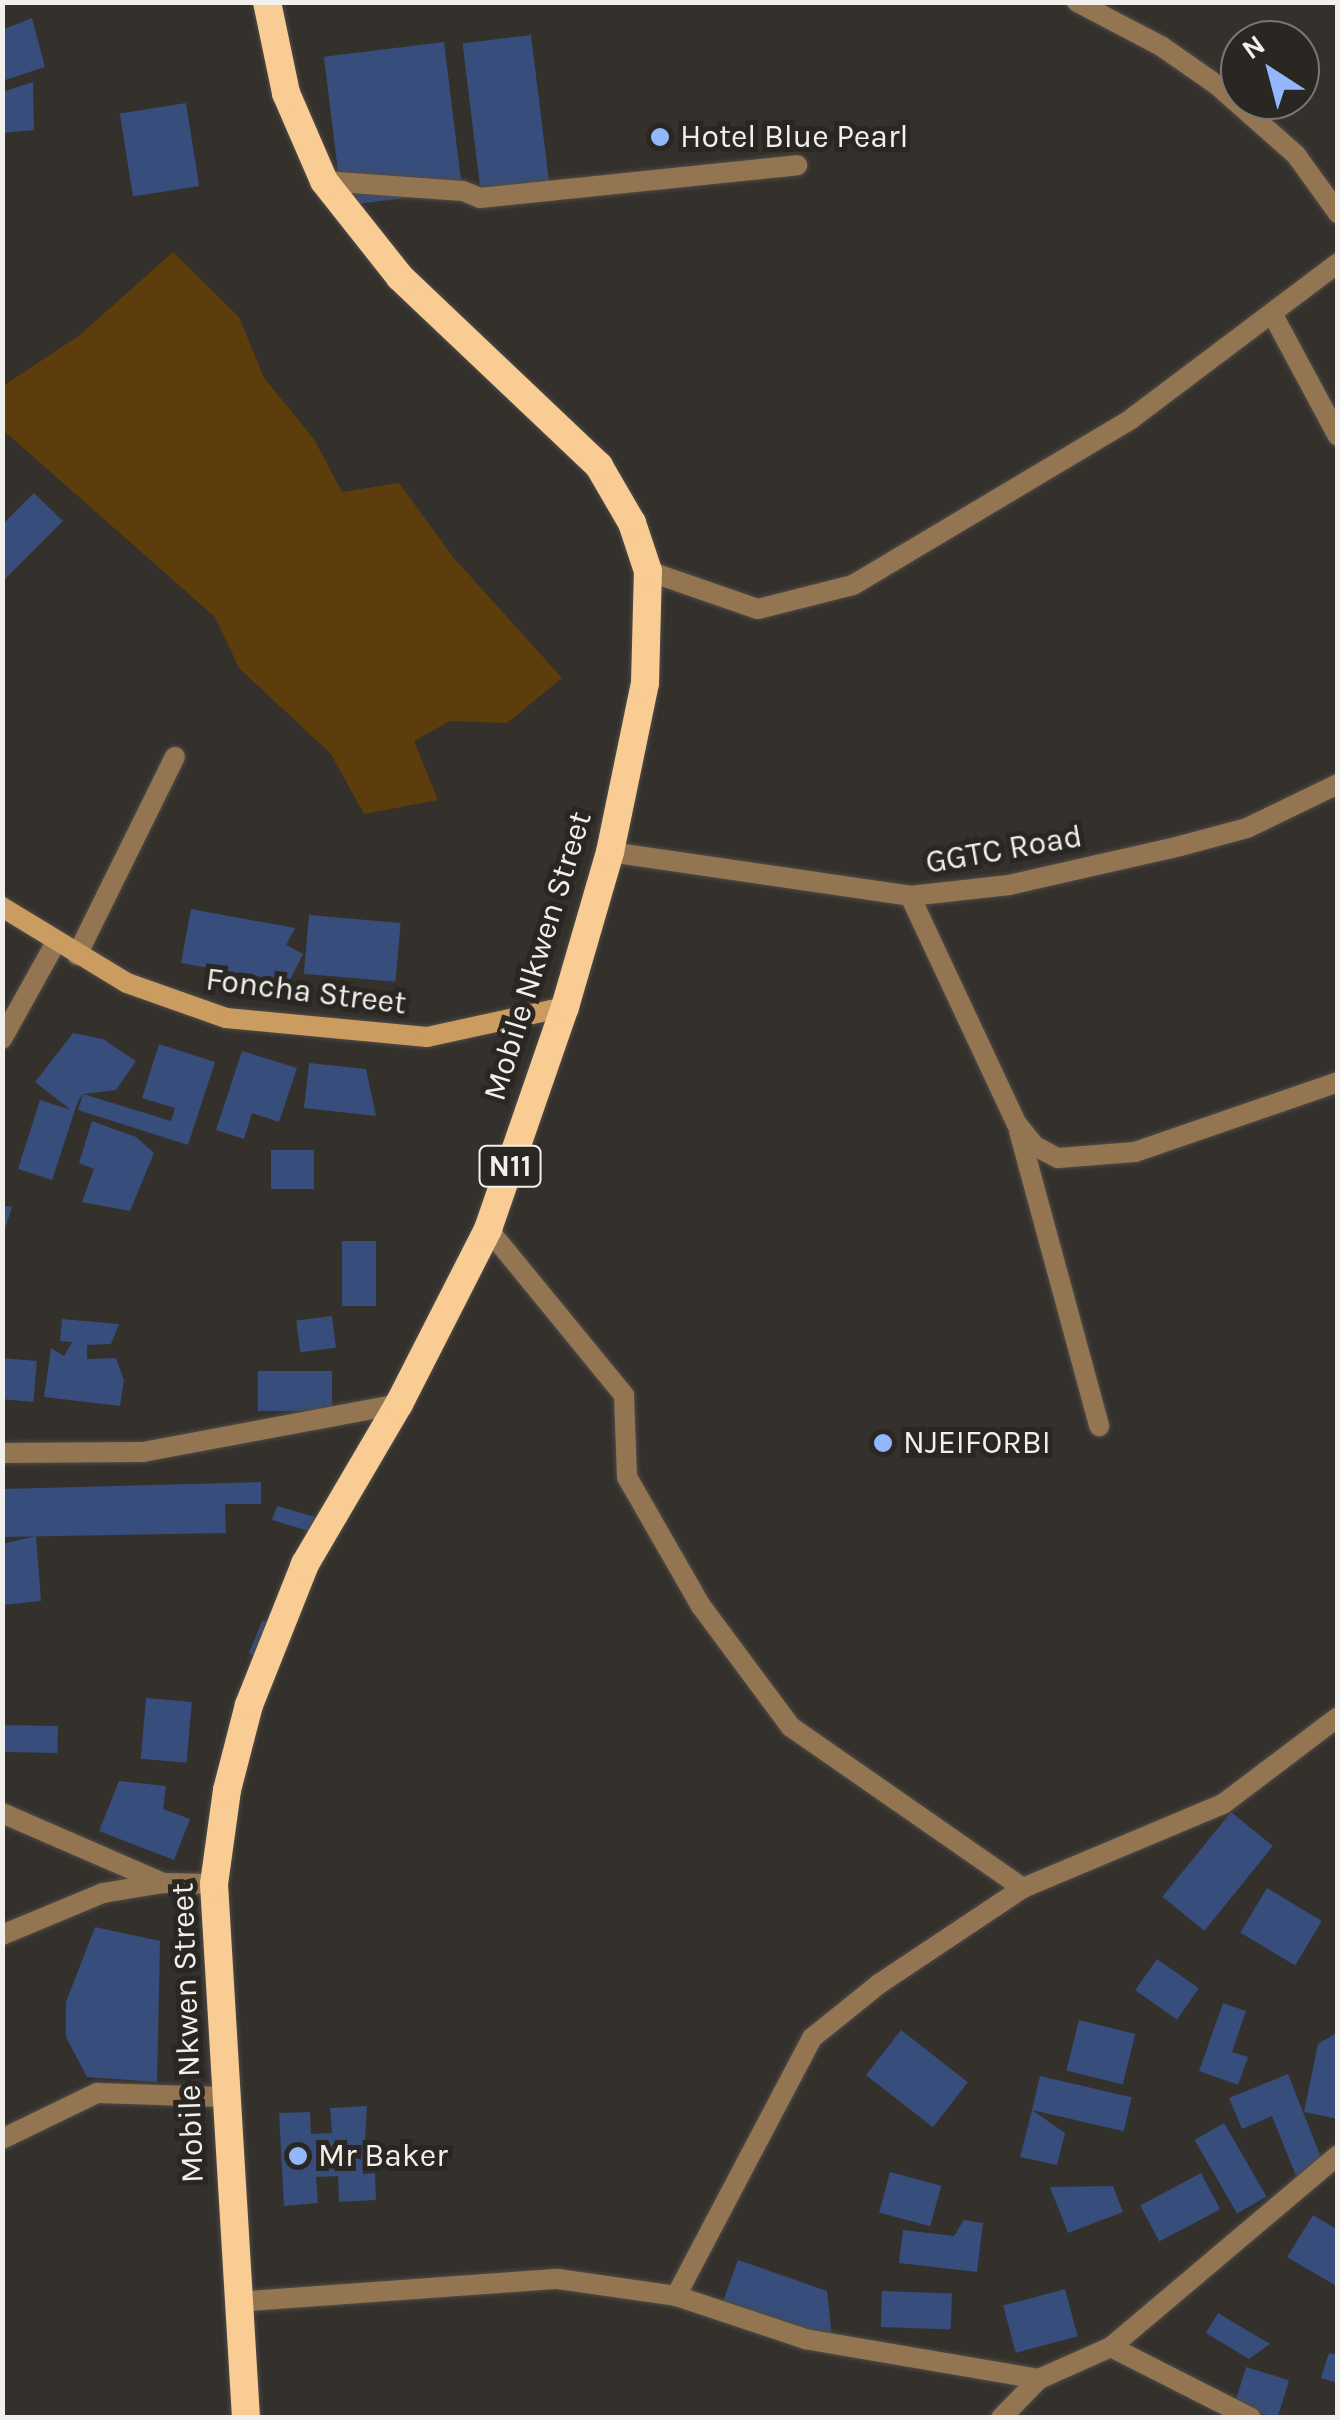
<!DOCTYPE html>
<style>
body{margin:0}
#map{position:relative;width:1340px;height:2420px;overflow:hidden;background:#34302c;font-family:Karla,sans-serif}
div>[style]{position:absolute}
.green>*{inset:0;background:#5d3d0b}
.building>*{inset:0;background:#374d7b;transform-origin:0 0}
.roads{filter:drop-shadow(0 0 2px #4f4b47) drop-shadow(0 0 2px #4f4b47)}
.minor>*{height:20px;margin:-10px;padding:0 10px;transform-origin:10px;border-radius:10px;background:#937651}
.tertiary>*{height:20px;margin:-10px;padding:0 10px;transform-origin:10px;border-radius:10px;background:#937651}
.secondary>*{height:20px;margin:-10px;padding:0 10px;transform-origin:10px;border-radius:10px;background:#ca9c5f}
.trunk>*{height:28px;margin:-14px;padding:0 14px;transform-origin:14px;border-radius:14px;background:#f8cc92}
.dots>*{width:28px;height:28px;translate:-50% -50%;box-sizing:border-box;border:5px solid #2a2722;border-radius:50%}
span{translate:-50% -50%;white-space:nowrap;text-align:center;line-height:1.15;-webkit-text-stroke:10px #2a2722;paint-order:stroke}
.shield-label span{padding:2px 8px;background:#2a2722;border:2px solid;border-radius:8px;-webkit-text-stroke-width:0}
.shield-label{font-size:30px;color:#f2f0ed;font-weight:700}
.poi-label{font-size:32px;color:#f2f0ed}
.left{translate:0 -50%;text-align:left}
.street-label{font-size:32px;color:#f2f0ed}
.frame{position:absolute;inset:0;border:5px solid #f2f0ed;pointer-events:none}
.north{position:absolute;left:1220px;top:20px;width:100px;height:100px;box-sizing:border-box;background:#2a2722;border:2px solid #7a7773;border-radius:50%;rotate:324deg;font-size:28px;font-weight:700;line-height:40px;text-align:center;color:#f2f0ed}
.north::after{content:'';display:block;margin:auto;width:35px;height:45px;background:#93b7fd;clip-path:polygon(50% 0,100% 100%,50% 72%,0 100%)}
</style>
<div id="map">
<div class="green">
<i style="clip-path:polygon(173px 252px,239px 317px,264px 378px,314px 439px,342px 492px,399px 483px,453px 557px,562px 678px,507px 723px,450px 721px,414px 741px,438px 800px,364px 814px,331px 754px,239px 668px,215px 617px,3px 430px,3px 386px,80px 335px)"></i>
</div>
<div class="building">
<i style="clip-path:polygon(32px 18px,45px 67px,2px 81px,2px 30px)"></i>
<i style="left:531px;top:35px;width:155px;height:69px;rotate:83deg"></i>
<i style="left:444px;top:42px;width:150px;height:121px;rotate:83deg"></i>
<i style="clip-path:polygon(33px 82px,34px 130px,2px 133px,2px 92px)"></i>
<i style="left:186px;top:103px;width:84px;height:67px;rotate:81deg"></i>
<i style="clip-path:polygon(34px 493px,63px 521px,2px 582px,2px 525px)"></i>
<i style="clip-path:polygon(191px 909px,295px 928px,286px 945px,303px 954px,289px 982px,181px 963px)"></i>
<i style="left:309px;top:915px;width:92px;height:59px;rotate:5deg"></i>
<i style="clip-path:polygon(73px 1033px,103px 1039px,136px 1061px,116px 1090px,83px 1094px,78px 1101px,52px 1180px,18px 1169px,40px 1100px,71px 1110px,35px 1082px)"></i>
<i style="clip-path:polygon(159px 1044px,215px 1062px,188px 1145px,78px 1110px,83px 1094px,171px 1121px,175px 1108px,142px 1098px)"></i>
<i style="clip-path:polygon(242px 1051px,297px 1068px,279px 1122px,252px 1113px,244px 1139px,216px 1130px)"></i>
<i style="clip-path:polygon(309px 1063px,366px 1069px,376px 1116px,304px 1108px)"></i>
<i style="clip-path:polygon(92px 1121px,136px 1137px,154px 1153px,130px 1211px,82px 1202px,94px 1169px,79px 1163px)"></i>
<i style="left:271px;top:1150px;width:43px;height:39px"></i>
<i style="clip-path:polygon(2px 1205px,12px 1207px,3px 1235px,2px 1235px)"></i>
<i style="left:342px;top:1241px;width:34px;height:65px"></i>
<i style="left:332px;top:1316px;width:32px;height:36px;rotate:83deg"></i>
<i style="clip-path:polygon(62px 1319px,119px 1324px,111px 1344px,87px 1345px,87px 1359px,116px 1358px,124px 1380px,120px 1406px,44px 1397px,51px 1348px,64px 1356px,72px 1342px,60px 1341px)"></i>
<i style="left:2px;top:1358px;width:35px;height:41px;rotate:5deg"></i>
<i style="left:332px;top:1371px;width:40px;height:74px;rotate:90deg"></i>
<i style="clip-path:polygon(261px 1482px,261px 1504px,225px 1504px,226px 1533px,2px 1537px,2px 1489px)"></i>
<i style="clip-path:polygon(277px 1506px,322px 1519px,312px 1532px,272px 1520px)"></i>
<i style="clip-path:polygon(36px 1536px,41px 1601px,2px 1605px,2px 1544px)"></i>
<i style="clip-path:polygon(262px 1621px,279px 1624px,266px 1661px,249px 1653px)"></i>
<i style="left:146px;top:1698px;width:46px;height:61px;rotate:5deg"></i>
<i style="left:2px;top:1725px;width:56px;height:27px;rotate:1deg"></i>
<i style="clip-path:polygon(119px 1781px,166px 1786px,163px 1809px,190px 1819px,174px 1860px,99px 1831px)"></i>
<i style="left:1231px;top:1812px;width:54px;height:109px;rotate:39deg"></i>
<i style="left:1267px;top:1888px;width:64px;height:52px;rotate:31deg"></i>
<i style="clip-path:polygon(95px 1927px,160px 1941px,157px 2082px,87px 2077px,66px 2037px,66px 2002px)"></i>
<i style="left:1157px;top:1959px;width:51px;height:38px;rotate:35deg"></i>
<i style="clip-path:polygon(1223px 2003px,1246px 2011px,1232px 2052px,1248px 2057px,1238px 2085px,1199px 2071px)"></i>
<i style="left:1079px;top:2020px;width:58px;height:52px;rotate:14deg"></i>
<i style="left:901px;top:2030px;width:85px;height:57px;rotate:38deg"></i>
<i style="clip-path:polygon(1338px 2032px,1338px 2119px,1304px 2112px,1318px 2044px)"></i>
<i style="clip-path:polygon(1288px 2074px,1324px 2165px,1296px 2176px,1272px 2116px,1242px 2129px,1229px 2098px)"></i>
<i style="left:1040px;top:2076px;width:94px;height:35px;rotate:13deg"></i>
<i style="clip-path:polygon(367px 2106px,363px 2174px,375px 2173px,376px 2200px,339px 2202px,338px 2176px,316px 2177px,318px 2203px,284px 2206px,279px 2113px,310px 2112px,311px 2134px,332px 2133px,330px 2108px)"></i>
<i style="clip-path:polygon(1032px 2110px,1065px 2133px,1057px 2165px,1020px 2157px)"></i>
<i style="left:1224px;top:2123px;width:85px;height:34px;rotate:60deg"></i>
<i style="left:890px;top:2172px;width:53px;height:42px;rotate:15deg"></i>
<i style="left:1201px;top:2173px;width:41px;height:69px;rotate:62deg"></i>
<i style="clip-path:polygon(1113px 2186px,1123px 2212px,1068px 2233px,1050px 2187px)"></i>
<i style="clip-path:polygon(1313px 2215px,1338px 2230px,1338px 2287px,1287px 2257px)"></i>
<i style="clip-path:polygon(964px 2220px,983px 2223px,977px 2272px,899px 2263px,903px 2230px,954px 2236px)"></i>
<i style="clip-path:polygon(738px 2260px,827px 2291px,832px 2338px,723px 2301px)"></i>
<i style="left:1065px;top:2289px;width:49px;height:64px;rotate:75deg"></i>
<i style="left:882px;top:2291px;width:70px;height:36px;rotate:2deg"></i>
<i style="clip-path:polygon(1218px 2313px,1270px 2344px,1249px 2359px,1206px 2333px)"></i>
<i style="clip-path:polygon(1329px 2353px,1338px 2355px,1338px 2383px,1321px 2378px)"></i>
<i style="left:1246px;top:2367px;width:45px;height:40px;rotate:17deg"></i>
</div>
<div class="roads">
<div class="minor">
<i style="left:1077px;top:2px;width:95px;rotate:27.6deg"></i>
<i style="left:1161px;top:46px;width:68px;rotate:34.9deg"></i>
<i style="left:1217px;top:85px;width:106px;rotate:41.5deg"></i>
<i style="left:1296px;top:155px;width:72px;rotate:54.1deg"></i>
<i style="left:324px;top:181px;width:139px;rotate:4.1deg"></i>
<i style="left:463px;top:191px;width:18px;rotate:22deg"></i>
<i style="left:480px;top:198px;width:319px;rotate:-5.9deg"></i>
<i style="left:1273px;top:315px;width:137px;rotate:61.8deg"></i>
<i style="left:648px;top:571px;width:116px;rotate:19.1deg"></i>
<i style="left:758px;top:609px;width:98px;rotate:-14.2deg"></i>
<i style="left:853px;top:585px;width:324px;rotate:-30.8deg"></i>
<i style="left:1131px;top:419px;width:259px;rotate:-37deg"></i>
<i style="left:910px;top:896px;width:252px;rotate:64.9deg"></i>
<i style="left:1017px;top:1124px;width:28px;rotate:51deg"></i>
<i style="left:1035px;top:1146px;width:26px;rotate:28deg"></i>
<i style="left:1058px;top:1158px;width:77px;rotate:-4.5deg"></i>
<i style="left:1135px;top:1152px;width:215px;rotate:-19deg"></i>
<i style="left:77px;top:955px;width:221px;rotate:-63.7deg"></i>
<i style="left:2px;top:1039px;width:111px;rotate:-60.9deg"></i>
<i style="left:1019px;top:1131px;width:306px;rotate:74.8deg"></i>
<i style="left:488px;top:1229px;width:215px;rotate:50.7deg"></i>
<i style="left:624px;top:1395px;width:82px;rotate:87.9deg"></i>
<i style="left:627px;top:1477px;width:149px;rotate:60.2deg"></i>
<i style="left:701px;top:1606px;width:151px;rotate:53.4deg"></i>
<i style="left:791px;top:1727px;width:282px;rotate:34.8deg"></i>
<i style="left:2px;top:1453px;width:141px;rotate:-0.4deg"></i>
<i style="left:143px;top:1452px;width:260px;rotate:-10.6deg"></i>
<i style="left:2px;top:1935px;width:109px;rotate:-22.6deg"></i>
<i style="left:103px;top:1893px;width:61px;rotate:-9.5deg"></i>
<i style="left:2px;top:2139px;width:106px;rotate:-25.8deg"></i>
<i style="left:97px;top:2093px;width:125px;rotate:1.8deg"></i>
<i style="left:676px;top:2296px;width:292px;rotate:-62.2deg"></i>
<i style="left:812px;top:2038px;width:86px;rotate:-38.9deg"></i>
<i style="left:879px;top:1984px;width:173px;rotate:-33.7deg"></i>
<i style="left:1023px;top:1888px;width:217px;rotate:-22.8deg"></i>
<i style="left:1223px;top:1804px;width:144px;rotate:-37.1deg"></i>
<i style="left:235px;top:2302px;width:324px;rotate:-4.1deg"></i>
<i style="left:558px;top:2279px;width:119px;rotate:8.2deg"></i>
<i style="left:676px;top:2296px;width:136px;rotate:18.4deg"></i>
<i style="left:805px;top:2339px;width:237px;rotate:9.7deg"></i>
<i style="left:1111px;top:2347px;width:157px;rotate:26.9deg"></i>
<i style="left:1001px;top:2418px;width:54px;rotate:-45.7deg"></i>
<i style="left:1039px;top:2379px;width:79px;rotate:-24deg"></i>
<i style="left:1111px;top:2347px;width:297px;rotate:-40.2deg"></i>
</div>
<div class="tertiary">
<i style="left:610px;top:852px;width:303px;rotate:8.3deg"></i>
<i style="left:910px;top:896px;width:100px;rotate:-6.3deg"></i>
<i style="left:1009px;top:885px;width:175px;rotate:-12.8deg"></i>
<i style="left:1180px;top:846px;width:69px;rotate:-15deg"></i>
<i style="left:1247px;top:828px;width:101px;rotate:-25.8deg"></i>
<i style="left:2px;top:1813px;width:176px;rotate:23.5deg"></i>
<i style="left:163px;top:1883px;width:51px;rotate:1.1deg"></i>
</div>
<div class="secondary">
<i style="left:2px;top:907px;width:146px;rotate:31.3deg"></i>
<i style="left:127px;top:983px;width:105px;rotate:19.5deg"></i>
<i style="left:226px;top:1018px;width:202px;rotate:5.4deg"></i>
<i style="left:427px;top:1037px;width:141px;rotate:-12.3deg"></i>
</div>
<div class="trunk">
<i style="left:246px;top:2418px;width:535px;rotate:-93.43deg"></i>
<i style="left:214px;top:1884px;width:95px;rotate:-82.1deg"></i>
<i style="left:227px;top:1790px;width:88px;rotate:-75.5deg"></i>
<i style="left:249px;top:1705px;width:152px;rotate:-68.3deg"></i>
<i style="left:305px;top:1564px;width:186px;rotate:-59.6deg"></i>
<i style="left:399px;top:1404px;width:196px;rotate:-63deg"></i>
<i style="left:488px;top:1229px;width:235px;rotate:-70.9deg"></i>
<i style="left:565px;top:1007px;width:161px;rotate:-73.8deg"></i>
<i style="left:610px;top:852px;width:173px;rotate:-78.3deg"></i>
<i style="left:645px;top:683px;width:112px;rotate:-88.5deg"></i>
<i style="left:648px;top:571px;width:51px;rotate:-108.4deg"></i>
<i style="left:632px;top:523px;width:66px;rotate:-120.1deg"></i>
<i style="left:599px;top:466px;width:274px;rotate:-136.5deg"></i>
<i style="left:400px;top:277px;width:122px;rotate:-128.4deg"></i>
<i style="left:324px;top:181px;width:96px;rotate:-113.4deg"></i>
<i style="left:286px;top:93px;width:93px;rotate:-101.8deg"></i>
</div>
</div>
<div class="dots">
<i style="left:660px;top:137px;background:#93b7fd"></i>
<i style="left:883px;top:1443px;background:#93b7fd"></i>
<i style="left:298px;top:2156px;background:#93b7fd"></i>
</div>
<div class="shield-label">
<span style="left:510px;top:1166px">N11</span>
</div>
<div class="poi-label">
<span class="left" style="left:680px;top:137px">Hotel Blue Pearl</span>
<span class="left" style="left:903px;top:1443px">NJEIFORBI</span>
<span class="left" style="left:318px;top:2156px">Mr Baker</span>
</div>
<div class="street-label">
<span style="left:1004px;top:850px;rotate:-10deg">GGTC Road</span>
<span style="left:538px;top:956px;rotate:-73deg">Mobile Nkwen Street</span>
<span style="left:306px;top:992px;rotate:7deg">Foncha Street</span>
<span style="left:188px;top:2033px;rotate:-92deg">Mobile Nkwen Street</span>
</div>
<div class="frame"></div>
<div class="north">N</div>
</div>
